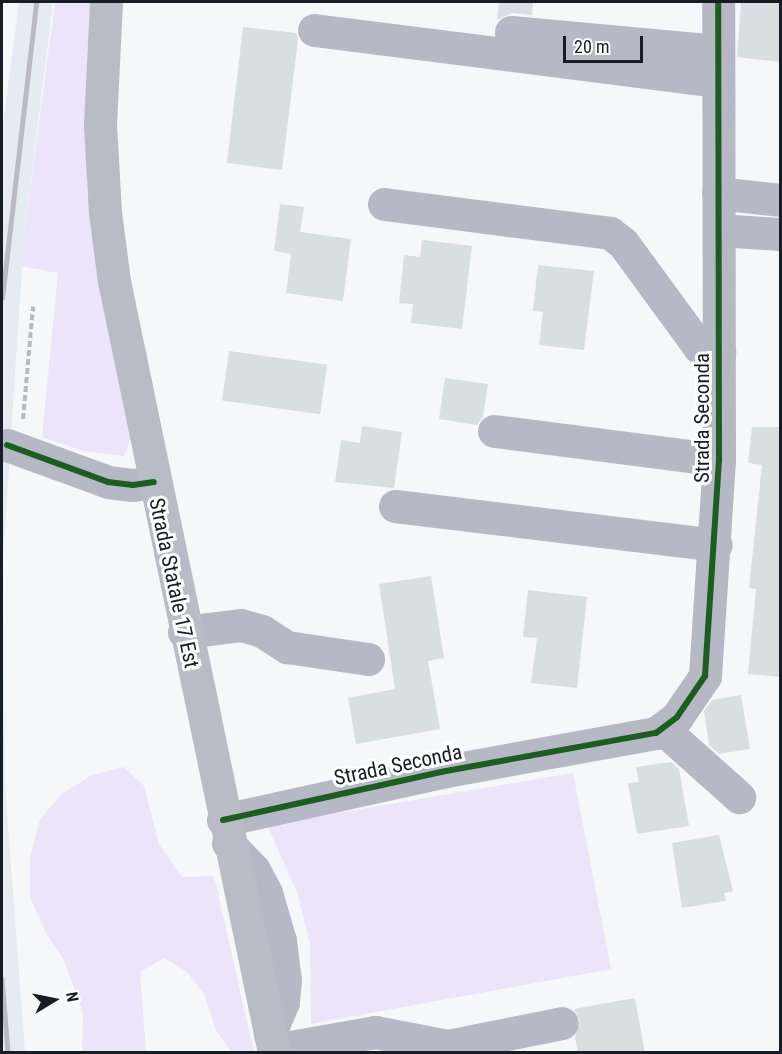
<!DOCTYPE html>
<style>
body{margin:0}
#map{position:relative;width:782px;height:1054px;overflow:hidden;background:#f5f7f9;font-family:"Roboto Condensed",sans-serif}
div>[style]{position:absolute}
.built>*{inset:0;background:#e4ebf1}
.green>*{inset:0;background:#ece4f9}
.building>*{inset:0;background:#d8dfe1;transform-origin:0 0}
.path>*{height:4px;margin-top:-2px;transform-origin:0;background:repeating-linear-gradient(90deg,#b7b9c2 0 6px,transparent 0 9px)}
.minor>*{height:33px;margin:-16.5px;padding:0 16.5px;transform-origin:16.5px;border-radius:16.5px;background:#b6b9c5}
.major>*{height:33px;margin:-16.5px;padding:0 16.5px;transform-origin:16.5px;border-radius:16.5px;background:#b9bbc7}
.rail>*{height:4.5px;margin:-2.25px;padding:0 2.25px;transform-origin:2.25px;border-radius:2.25px;background:#b9bbc1}
.cycleway>*{height:6px;margin:-3px;padding:0 3px;transform-origin:3px;border-radius:3px;background:#1b5e20}
span{translate:-50% -50%;white-space:nowrap;text-align:center;line-height:1.15;-webkit-text-stroke:6px #fff;paint-order:stroke}
.street-label{font-size:21px;color:#171d24}
.frame{position:absolute;inset:0;border:3px solid #171d24;pointer-events:none}
.north{position:absolute;left:24px;top:970px;width:60px;height:60px;-webkit-text-stroke:4px #fff;paint-order:stroke;rotate:80deg;font-size:16px;font-weight:700;line-height:24px;text-align:center;color:#171d24}
.north::after{content:'';display:block;margin:auto;width:21px;height:27px;background:#171d24;clip-path:polygon(50% 0,100% 100%,50% 72%,0 100%)}
.scale{position:absolute;left:563px;top:36px;width:80px;height:27px;box-sizing:border-box;border:3px solid #171d24;border-top:0;padding-left:8px;font-size:18px;line-height:21px;white-space:nowrap;color:#171d24;-webkit-text-stroke:4px #fff;paint-order:stroke}
</style>
<div id="map">
<div class="built">
<i style="clip-path:polygon(19px 2px,53px 2px,24px 236px,3px 559px,5px 787px,25px 1052px,2px 1052px,2px 131px)"></i>
</div>
<div class="green">
<i style="clip-path:polygon(55px 2px,96px 2px,134px 430px,124px 456px,84px 451px,42px 437px,58px 273px,20px 266px)"></i>
<i style="clip-path:polygon(124px 767px,144px 786px,159px 844px,182px 877px,214px 876px,254px 1052px,232px 1052px,216px 1030px,204px 994px,187px 972px,164px 958px,140px 972px,146px 1052px,82px 1052px,83px 1013px,64px 960px,46px 933px,30px 897px,30px 858px,40px 819px,62px 794px,92px 775px)"></i>
<i style="clip-path:polygon(573px 773px,611px 969px,311px 1024px,310px 943px,297px 892px,267px 825px)"></i>
</div>
<div class="building">
<i style="clip-path:polygon(499px 2px,533px 2px,532px 15px,512px 13px,497px 20px)"></i>
<i style="clip-path:polygon(741px 2px,780px 3px,780px 62px,737px 57px)"></i>
<i style="clip-path:polygon(243px 27px,296px 33px,298px 39px,282px 170px,227px 163px)"></i>
<i style="clip-path:polygon(280px 204px,304px 207px,300px 232px,351px 239px,343px 301px,286px 293px,291px 254px,274px 251px)"></i>
<i style="clip-path:polygon(422px 240px,472px 246px,462px 329px,411px 323px,413px 304px,399px 303px,404px 255px,420px 257px)"></i>
<i style="clip-path:polygon(538px 265px,594px 271px,584px 350px,539px 345px,543px 312px,533px 311px)"></i>
<i style="left:229px;top:351px;width:99px;height:50px;rotate:8deg"></i>
<i style="clip-path:polygon(445px 378px,488px 384px,483px 417px,477px 425px,439px 419px)"></i>
<i style="clip-path:polygon(362px 426px,402px 432px,394px 488px,335px 482px,341px 440px,360px 443px)"></i>
<i style="clip-path:polygon(752px 427px,780px 427px,780px 677px,748px 674px,756px 589px,749px 588px,762px 465px,748px 463px)"></i>
<i style="clip-path:polygon(431px 576px,444px 658px,428px 661px,440px 729px,356px 744px,348px 698px,395px 689px,379px 584px)"></i>
<i style="clip-path:polygon(528px 590px,587px 597px,577px 688px,531px 683px,537px 638px,523px 637px)"></i>
<i style="clip-path:polygon(741px 695px,750px 749px,719px 754px,709px 745px,704px 711px,712px 700px)"></i>
<i style="clip-path:polygon(671px 762px,679px 769px,689px 826px,637px 834px,628px 783px,639px 782px,636px 767px)"></i>
<i style="clip-path:polygon(719px 835px,733px 891px,724px 893px,726px 901px,682px 908px,672px 843px)"></i>
<i style="clip-path:polygon(635px 998px,645px 1053px,578px 1053px,575px 1037px,580px 1020px,574px 1009px)"></i>
</div>
<div class="path">
<i style="left:23px;top:419px;width:113px;rotate:-84.9deg"></i>
</div>
<div class="minor">
<i style="left:314px;top:30px;width:407px;rotate:7.2deg"></i>
<i style="left:511px;top:32px;width:208px;rotate:5.2deg"></i>
<i style="left:718px;top:193px;width:62px;rotate:6.4deg"></i>
<i style="left:384px;top:204px;width:228px;rotate:7.3deg"></i>
<i style="left:610px;top:233px;width:16px;rotate:38deg"></i>
<i style="left:623px;top:243px;width:129px;rotate:53.8deg"></i>
<i style="left:699px;top:347px;width:21px;rotate:14deg"></i>
<i style="left:719px;top:230px;width:61px;rotate:3.8deg"></i>
<i style="left:494px;top:431px;width:227px;rotate:7.3deg"></i>
<i style="left:7px;top:445px;width:108px;rotate:20.1deg"></i>
<i style="left:108px;top:482px;width:25px;rotate:7deg"></i>
<i style="left:133px;top:485px;width:21px;rotate:-8deg"></i>
<i style="left:395px;top:506px;width:323px;rotate:6.9deg"></i>
<i style="left:184px;top:632px;width:57px;rotate:-7deg"></i>
<i style="left:241px;top:625px;width:22px;rotate:16deg"></i>
<i style="left:262px;top:631px;width:30px;rotate:33deg"></i>
<i style="left:287px;top:647px;width:82px;rotate:8.4deg"></i>
<i style="left:664px;top:730px;width:101px;rotate:41.8deg"></i>
<i style="left:223px;top:820px;width:228px;rotate:-12.4deg"></i>
<i style="left:446px;top:771px;width:213px;rotate:-10.3deg"></i>
<i style="left:656px;top:733px;width:26px;rotate:-37deg"></i>
<i style="left:677px;top:717px;width:50px;rotate:-55.7deg"></i>
<i style="left:705px;top:676px;width:216px;rotate:-86.3deg"></i>
<i style="left:719px;top:460px;width:458px;rotate:-90.1deg"></i>
<i style="left:228px;top:843px;width:37px;rotate:46deg"></i>
<i style="left:254px;top:870px;width:26px;rotate:62deg"></i>
<i style="left:266px;top:893px;width:50px;rotate:73.7deg"></i>
<i style="left:280px;top:941px;width:38px;rotate:83deg"></i>
<i style="left:285px;top:979px;width:23px;rotate:95deg"></i>
<i style="left:283px;top:1002px;width:34px;rotate:113deg"></i>
<i style="left:273px;top:1050px;width:104px;rotate:-10deg"></i>
<i style="left:375px;top:1032px;width:74px;rotate:10.9deg"></i>
<i style="left:448px;top:1046px;width:116px;rotate:-11.4deg"></i>
</div>
<div class="major">
<i style="left:106px;top:2px;width:123px;rotate:92.8deg"></i>
<i style="left:100px;top:125px;width:87px;rotate:86.7deg"></i>
<i style="left:105px;top:212px;width:70px;rotate:82.6deg"></i>
<i style="left:114px;top:281px;width:787px;rotate:78.28deg"></i>
</div>
<div class="rail">
<i style="left:2px;top:298px;width:298px;rotate:-83.4deg"></i>
<i style="left:2px;top:979px;width:73px;rotate:85.3deg"></i>
</div>
<div class="cycleway">
<i style="left:7px;top:445px;width:108px;rotate:20.1deg"></i>
<i style="left:108px;top:482px;width:25px;rotate:7deg"></i>
<i style="left:133px;top:485px;width:21px;rotate:-8deg"></i>
<i style="left:223px;top:820px;width:228px;rotate:-12.4deg"></i>
<i style="left:446px;top:771px;width:213px;rotate:-10.3deg"></i>
<i style="left:656px;top:733px;width:26px;rotate:-37deg"></i>
<i style="left:677px;top:717px;width:50px;rotate:-55.7deg"></i>
<i style="left:705px;top:676px;width:216px;rotate:-86.3deg"></i>
<i style="left:719px;top:460px;width:458px;rotate:-90.1deg"></i>
</div>
<div class="street-label">
<span style="left:702px;top:418px;rotate:-90deg">Strada Seconda</span>
<span style="left:174px;top:583px;rotate:78deg">Strada Statale 17 Est</span>
<span style="left:398px;top:765px;rotate:-12deg">Strada Seconda</span>
</div>
<div class="frame"></div>
<div class="north">N</div>
<div class="scale">20 m</div>
</div>
